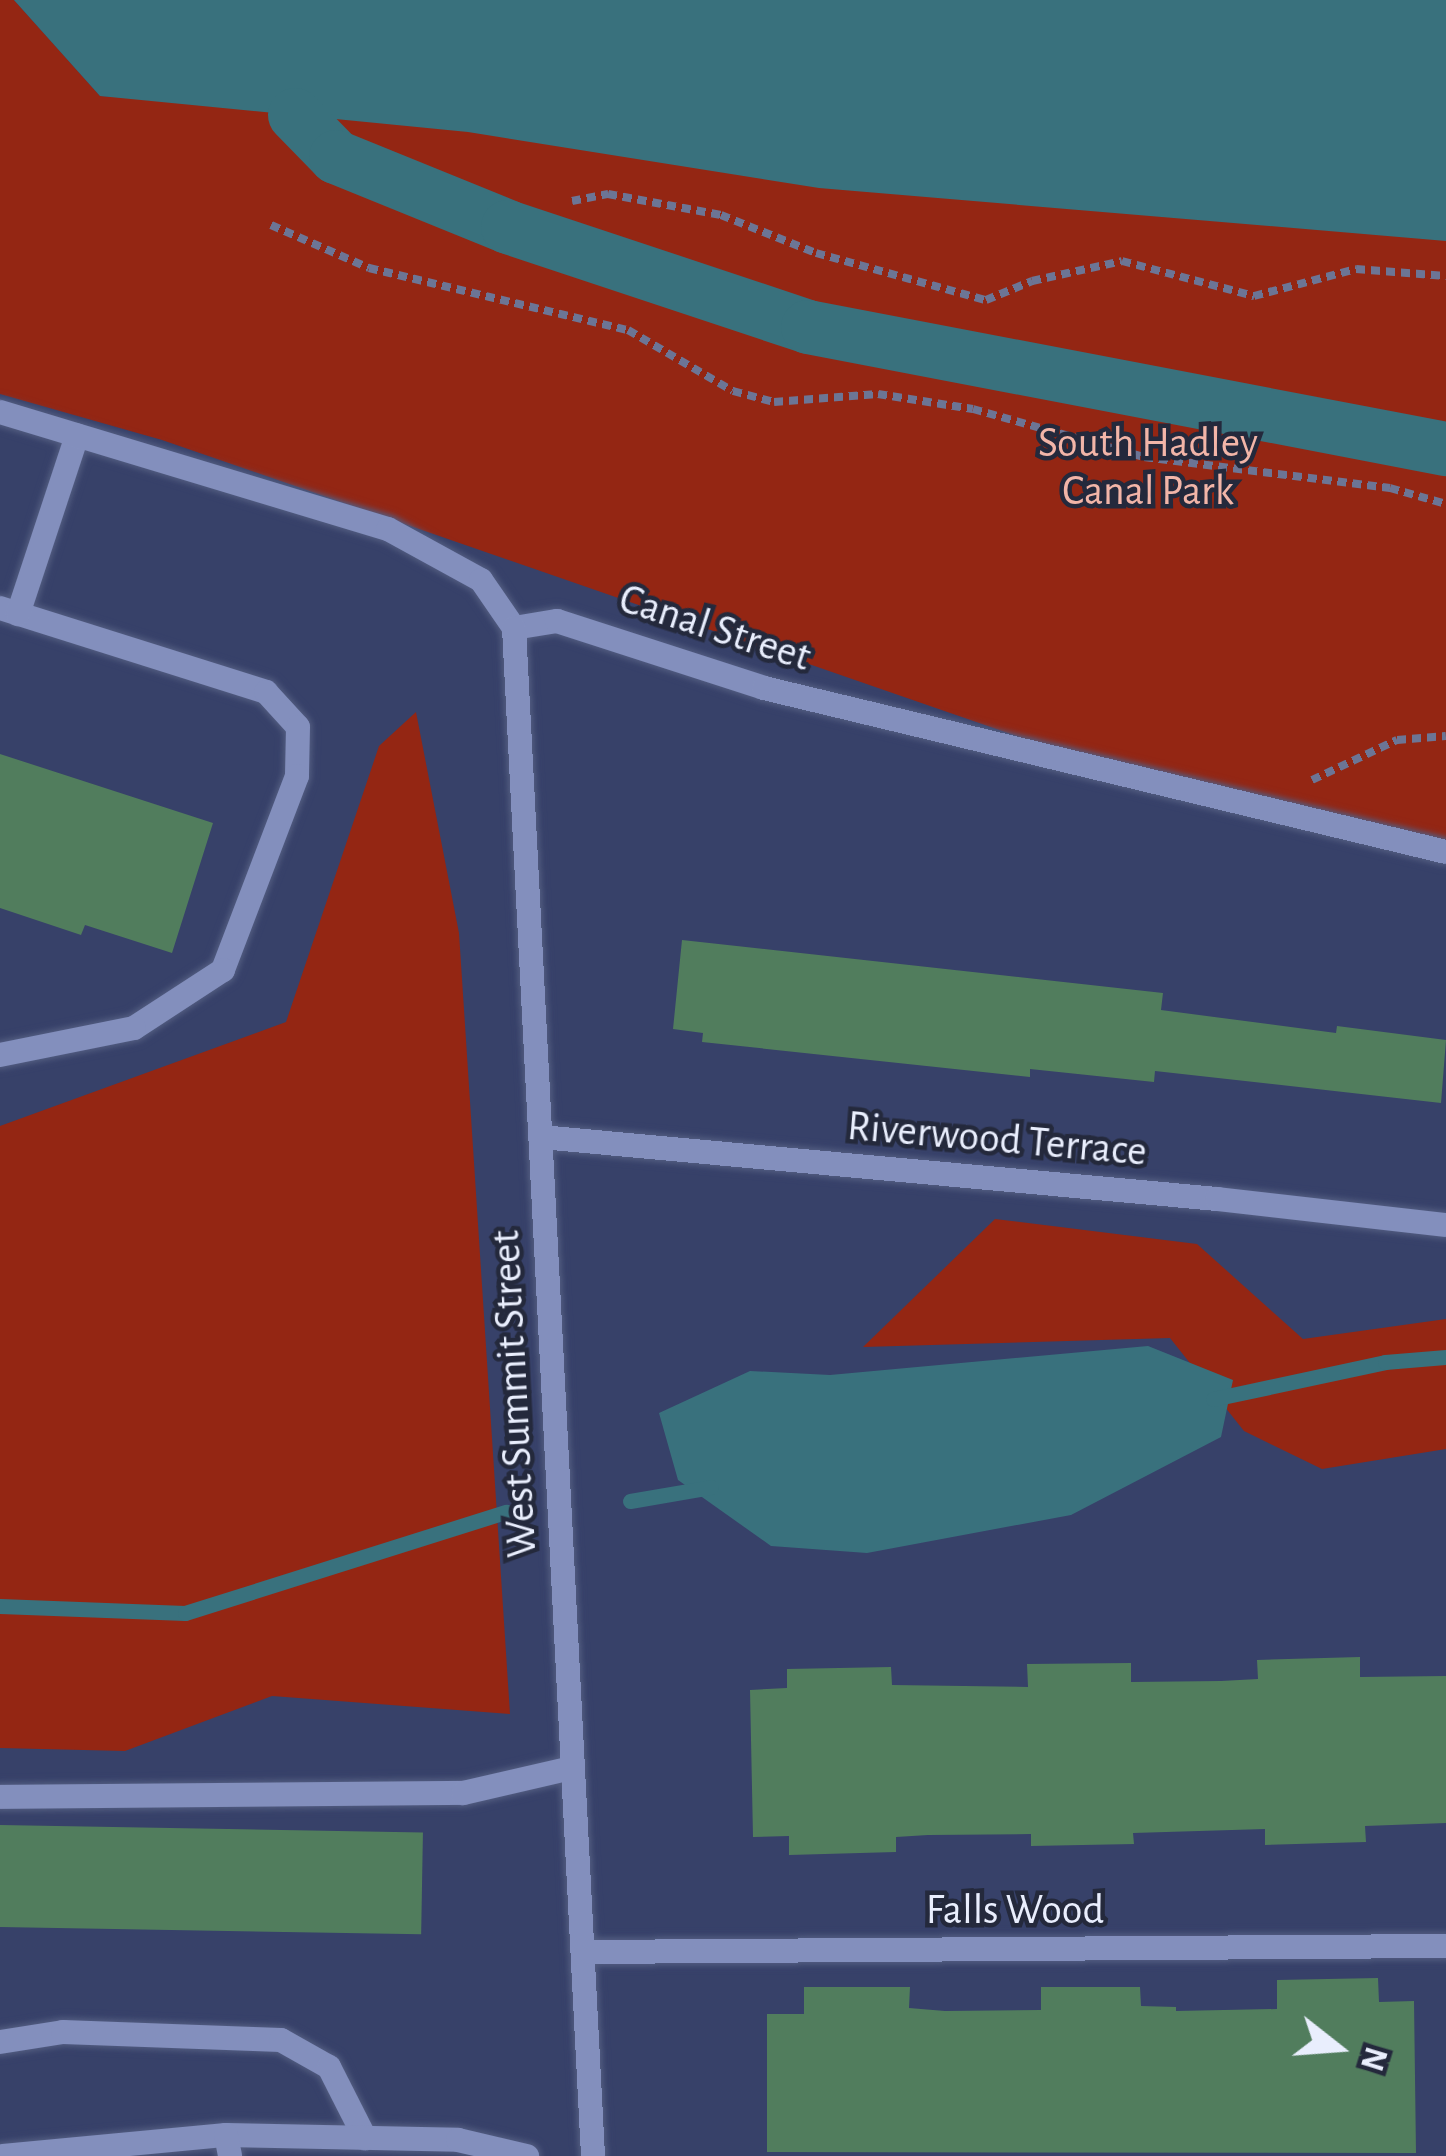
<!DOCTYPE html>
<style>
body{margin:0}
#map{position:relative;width:1446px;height:2156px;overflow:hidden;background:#374169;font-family:"Alegreya Sans",sans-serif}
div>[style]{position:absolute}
.green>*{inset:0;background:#942613}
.water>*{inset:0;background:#39717d}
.stream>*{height:15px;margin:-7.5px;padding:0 7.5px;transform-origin:7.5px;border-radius:7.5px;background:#39717d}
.canal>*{height:54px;margin:-27px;padding:0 27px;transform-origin:27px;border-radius:27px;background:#39717d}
.building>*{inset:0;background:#517d5d;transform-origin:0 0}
.path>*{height:8px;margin-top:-4px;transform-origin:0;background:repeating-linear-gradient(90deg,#6c7595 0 9px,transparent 0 15px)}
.roads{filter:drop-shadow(0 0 3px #535d81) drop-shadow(0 0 3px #535d81)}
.service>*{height:24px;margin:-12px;padding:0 12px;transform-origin:12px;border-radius:12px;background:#838fbd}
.minor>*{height:24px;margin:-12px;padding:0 12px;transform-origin:12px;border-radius:12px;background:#838fbd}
.tertiary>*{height:24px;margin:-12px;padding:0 12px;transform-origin:12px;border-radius:12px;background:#838fbd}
span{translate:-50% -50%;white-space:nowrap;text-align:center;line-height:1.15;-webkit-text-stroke:9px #24293c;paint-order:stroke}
.park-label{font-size:42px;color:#f2b5a8}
.street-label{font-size:42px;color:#e9eefd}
.north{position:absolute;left:1278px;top:1988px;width:120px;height:120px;-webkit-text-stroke:9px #24293c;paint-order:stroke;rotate:107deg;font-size:33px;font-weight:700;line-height:48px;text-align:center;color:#e9eefd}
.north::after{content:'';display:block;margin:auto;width:42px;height:54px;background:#e9eefd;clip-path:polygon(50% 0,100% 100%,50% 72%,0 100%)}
</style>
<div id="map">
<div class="green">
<i style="clip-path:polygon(0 0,14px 0,100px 96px,1446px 185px,1446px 843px,1161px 786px,162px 440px,0 394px)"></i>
<i style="clip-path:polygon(416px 712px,459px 933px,510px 1714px,272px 1696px,125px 1751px,0 1748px,0 1126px,286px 1022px,379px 746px)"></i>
<i style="clip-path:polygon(995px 1219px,1197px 1244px,1303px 1339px,1446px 1319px,1446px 1449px,1322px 1469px,1244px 1431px,1170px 1338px,863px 1347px)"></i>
</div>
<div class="water">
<i style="clip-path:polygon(14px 0,1446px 0,1446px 241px,819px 188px,468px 132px,100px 96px)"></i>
<i style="clip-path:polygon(1148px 1346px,1233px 1380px,1221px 1437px,1071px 1515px,867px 1553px,771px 1546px,678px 1480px,659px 1413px,750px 1371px,830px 1375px)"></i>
</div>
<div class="stream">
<i style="left:1213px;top:1399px;width:176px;rotate:-12.1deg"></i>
<i style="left:1385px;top:1362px;width:61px;rotate:-4.7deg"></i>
<i style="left:630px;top:1501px;width:82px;rotate:-9.8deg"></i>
<i style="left:0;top:1606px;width:185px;rotate:2.2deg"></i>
<i style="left:185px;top:1613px;width:337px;rotate:-17.5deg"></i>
</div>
<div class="canal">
<i style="left:295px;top:115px;width:59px;rotate:45.7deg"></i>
<i style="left:336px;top:157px;width:186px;rotate:22.1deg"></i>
<i style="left:508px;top:227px;width:316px;rotate:18.4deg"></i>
<i style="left:808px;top:327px;width:650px;rotate:10.83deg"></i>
</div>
<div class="building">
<i style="clip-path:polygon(0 754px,213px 823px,172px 953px,85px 925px,81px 935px,0 908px)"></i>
<i style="clip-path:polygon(682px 940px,1163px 993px,1161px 1010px,1336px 1033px,1337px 1026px,1446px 1040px,1441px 1103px,1155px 1071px,1154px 1082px,1030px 1069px,1030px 1077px,702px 1042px,703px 1033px,673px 1029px)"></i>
<i style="clip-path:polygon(1360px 1657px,1360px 1677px,1446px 1676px,1446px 1823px,1365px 1826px,1366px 1842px,1265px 1845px,1265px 1829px,1133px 1833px,1134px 1844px,1031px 1846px,1031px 1834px,928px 1835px,896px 1837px,896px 1852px,789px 1855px,789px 1836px,753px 1837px,750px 1690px,787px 1688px,787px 1669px,891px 1667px,892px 1685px,1028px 1687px,1027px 1664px,1131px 1663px,1131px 1682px,1221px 1681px,1258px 1679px,1257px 1660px)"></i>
<i style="left:0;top:1825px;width:423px;height:102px;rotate:1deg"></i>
<i style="clip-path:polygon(1378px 1978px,1379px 2002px,1414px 2001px,1416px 2153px,767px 2152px,767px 2014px,804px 2014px,804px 1987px,910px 1987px,909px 2008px,945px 2011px,1041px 2010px,1041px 1987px,1140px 1987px,1141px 2006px,1176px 2007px,1176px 2011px,1277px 2009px,1277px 1980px)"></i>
</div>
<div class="path">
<i style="left:572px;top:201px;width:37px;rotate:-11deg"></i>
<i style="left:608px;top:194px;width:115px;rotate:10.5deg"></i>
<i style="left:721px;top:215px;width:102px;rotate:21.8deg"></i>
<i style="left:816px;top:253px;width:176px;rotate:15.5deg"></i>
<i style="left:986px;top:300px;width:50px;rotate:-22.4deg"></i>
<i style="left:1032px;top:281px;width:92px;rotate:-12.5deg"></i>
<i style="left:1122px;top:261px;width:137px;rotate:14.9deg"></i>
<i style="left:1254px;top:296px;width:106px;rotate:-14.8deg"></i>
<i style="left:1356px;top:269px;width:90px;rotate:4.4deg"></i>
<i style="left:271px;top:225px;width:107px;rotate:23.7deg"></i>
<i style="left:369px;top:268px;width:266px;rotate:13.5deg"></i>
<i style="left:628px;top:330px;width:121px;rotate:30.2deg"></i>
<i style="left:733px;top:391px;width:42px;rotate:15deg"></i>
<i style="left:774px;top:402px;width:104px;rotate:-4.4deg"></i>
<i style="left:878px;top:394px;width:96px;rotate:9deg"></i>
<i style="left:973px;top:409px;width:178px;rotate:15.7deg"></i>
<i style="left:1144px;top:457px;width:248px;rotate:7.2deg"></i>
<i style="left:1390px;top:488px;width:58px;rotate:15.9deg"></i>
<i style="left:1312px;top:780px;width:94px;rotate:-25.2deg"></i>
<i style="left:1397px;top:740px;width:49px;rotate:-4.7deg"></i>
</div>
<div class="roads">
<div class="service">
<i style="left:0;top:608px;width:279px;rotate:17.5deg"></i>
<i style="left:266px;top:692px;width:47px;rotate:47.6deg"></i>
<i style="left:298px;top:727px;width:49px;rotate:91.2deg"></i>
<i style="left:297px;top:776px;width:208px;rotate:110.9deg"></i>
<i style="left:223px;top:970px;width:106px;rotate:146.9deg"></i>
<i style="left:134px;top:1028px;width:137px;rotate:168.6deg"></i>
<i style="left:18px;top:614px;width:188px;rotate:-71.7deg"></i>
<i style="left:0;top:1797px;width:463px;rotate:-0.5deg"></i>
<i style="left:463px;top:1793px;width:111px;rotate:-13deg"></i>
<i style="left:0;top:2042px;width:64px;rotate:-9deg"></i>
<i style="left:63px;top:2032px;width:218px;rotate:2.1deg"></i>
<i style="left:281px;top:2040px;width:55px;rotate:29.4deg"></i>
<i style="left:329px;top:2067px;width:80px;rotate:63.1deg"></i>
</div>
<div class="minor">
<i style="left:514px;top:628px;width:44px;rotate:-9.2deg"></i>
<i style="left:557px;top:621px;width:218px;rotate:17.9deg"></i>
<i style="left:764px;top:688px;width:701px;rotate:13.52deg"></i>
<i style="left:541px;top:1137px;width:679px;rotate:5.24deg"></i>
<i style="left:1217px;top:1199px;width:230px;rotate:6.5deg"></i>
<i style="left:584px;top:1952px;width:862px;rotate:-0.4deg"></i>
<i style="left:226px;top:2135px;width:232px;rotate:1.2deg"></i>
<i style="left:458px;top:2140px;width:71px;rotate:13.1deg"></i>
<i style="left:3px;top:2156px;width:224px;rotate:-5.4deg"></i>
<i style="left:226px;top:2135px;width:21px;rotate:79deg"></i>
</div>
<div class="tertiary">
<i style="left:0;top:412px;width:405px;rotate:16.8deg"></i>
<i style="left:388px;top:529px;width:106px;rotate:28.7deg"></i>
<i style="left:481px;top:580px;width:58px;rotate:55.5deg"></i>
<i style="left:514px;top:628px;width:1530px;rotate:87.04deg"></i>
</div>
</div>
<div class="park-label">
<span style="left:1148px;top:467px">South Hadley<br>Canal Park</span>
</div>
<div class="street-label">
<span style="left:715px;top:628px;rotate:18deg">Canal Street</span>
<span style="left:997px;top:1139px;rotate:5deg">Riverwood Terrace</span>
<span style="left:514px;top:1394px;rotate:-93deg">West Summit Street</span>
<span style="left:1015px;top:1910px">Falls Wood</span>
</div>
<div class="north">N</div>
</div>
